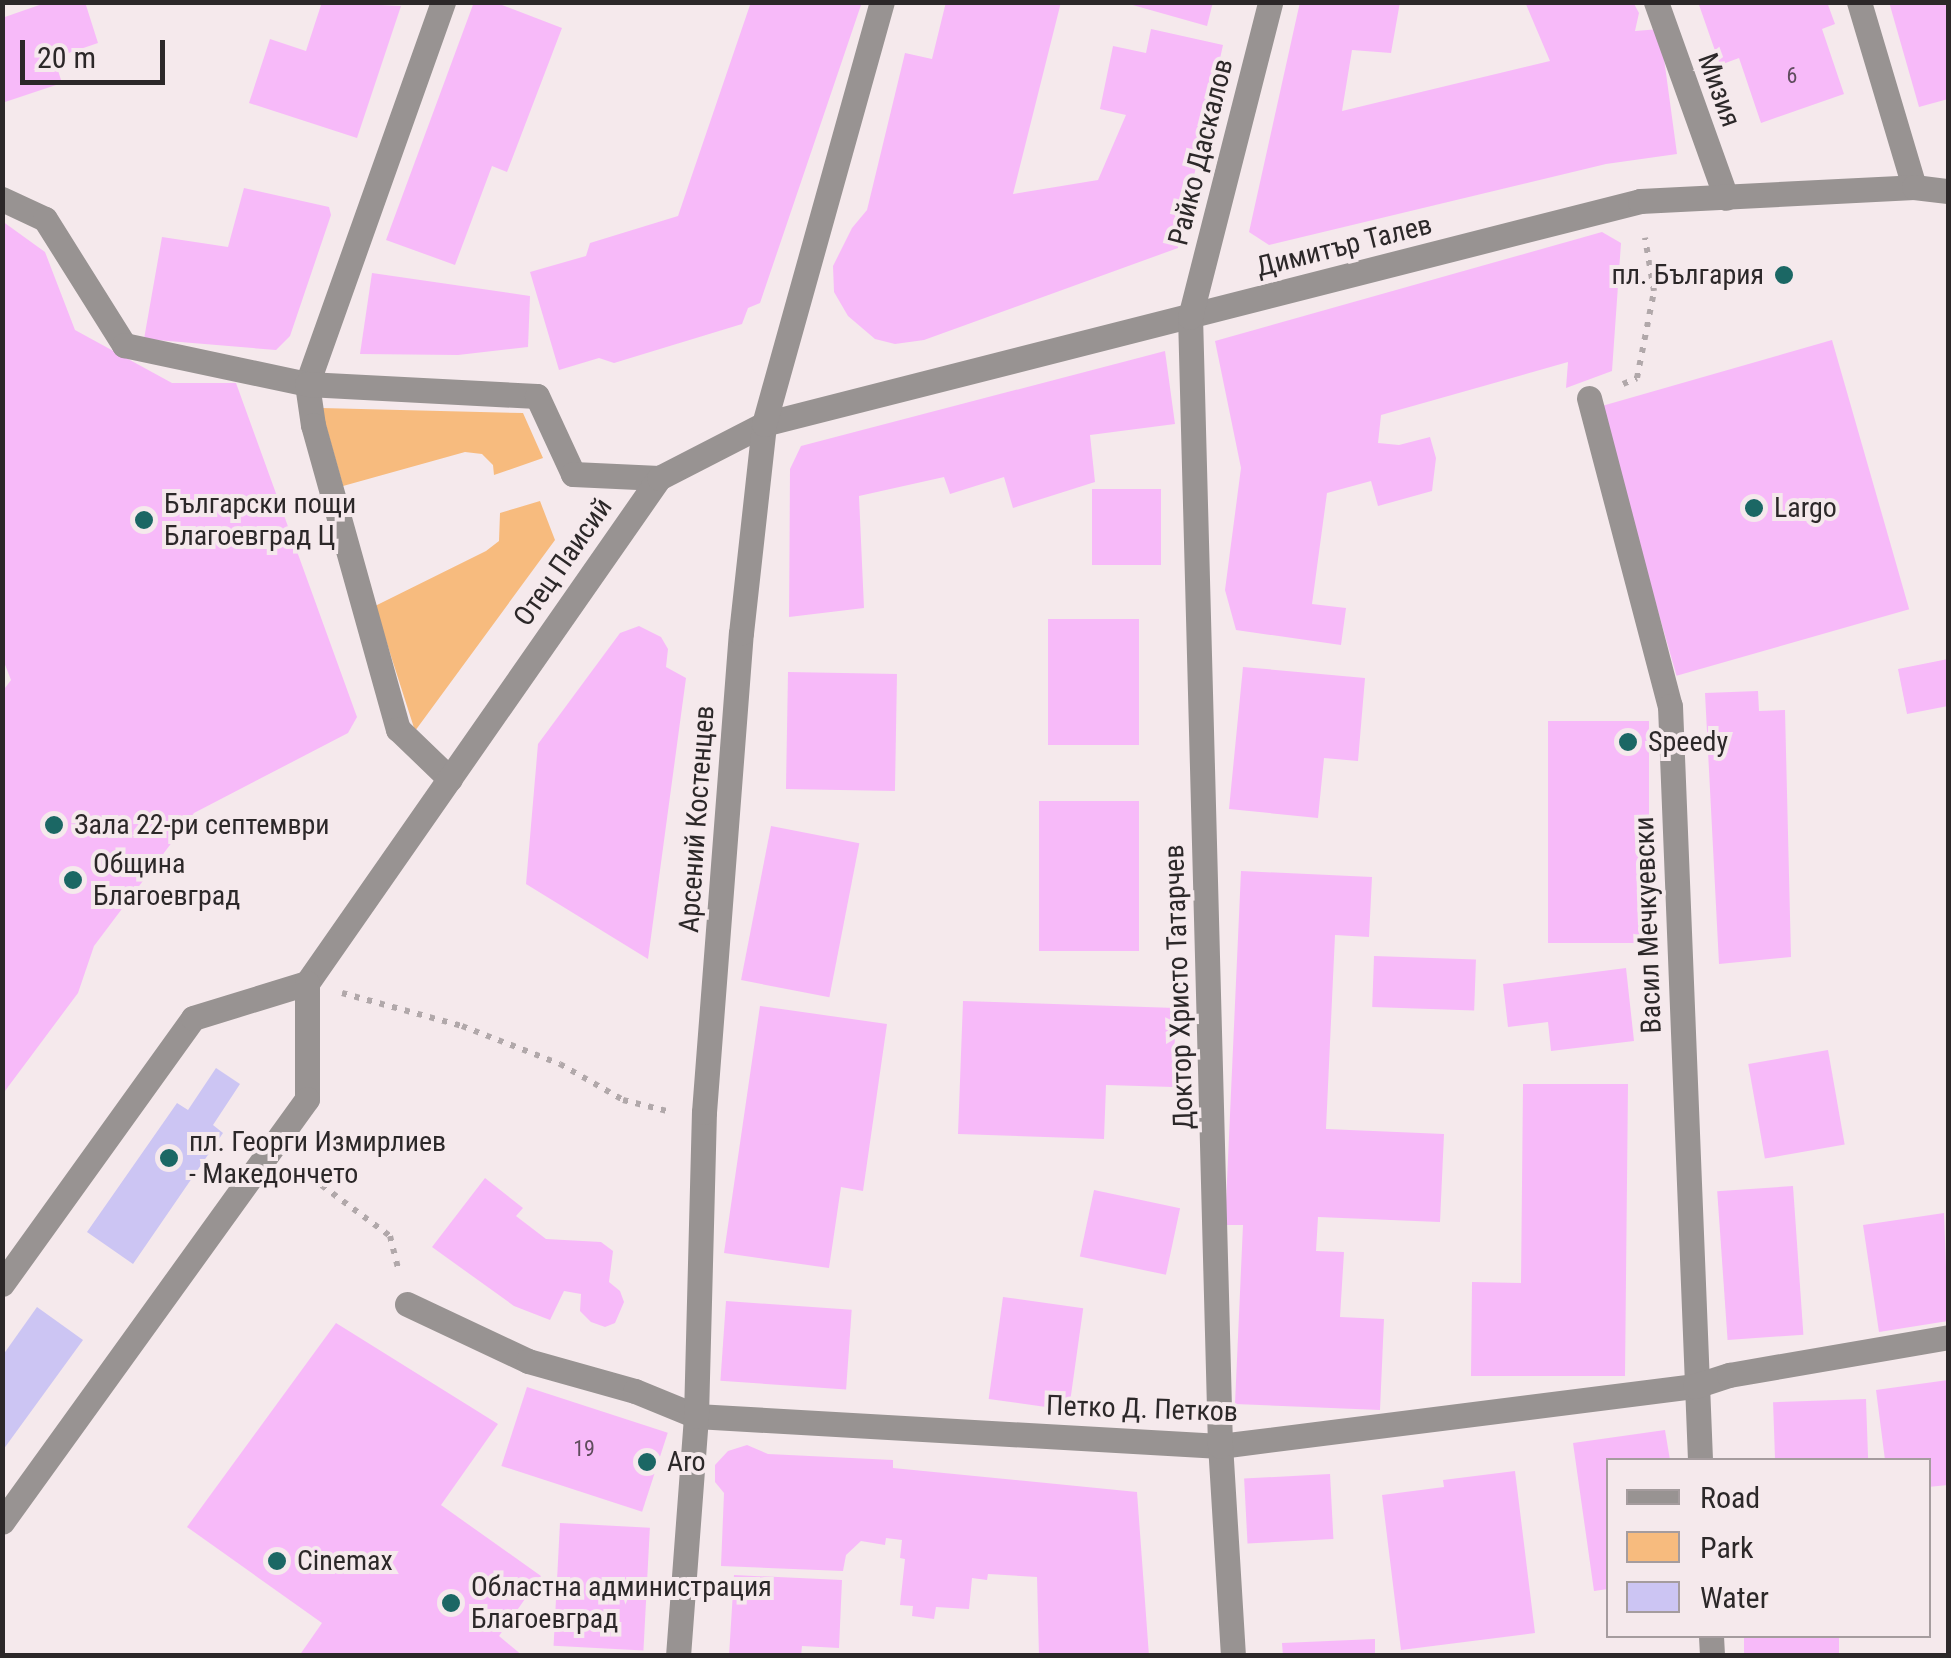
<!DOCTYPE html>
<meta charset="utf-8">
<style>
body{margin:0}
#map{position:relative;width:1951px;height:1658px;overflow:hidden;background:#f5e9ec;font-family:"Roboto Condensed",sans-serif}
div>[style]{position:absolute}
.green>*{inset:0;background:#f7bb7e}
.water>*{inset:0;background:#ccc5f3}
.building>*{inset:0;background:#f7baf9;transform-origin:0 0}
.path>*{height:6px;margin-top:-3px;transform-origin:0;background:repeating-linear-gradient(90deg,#b1a8aa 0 5px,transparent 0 13px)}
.minor>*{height:25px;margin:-12.5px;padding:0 12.5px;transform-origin:12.5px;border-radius:12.5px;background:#989392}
.dots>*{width:28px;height:28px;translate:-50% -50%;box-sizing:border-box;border:5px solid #f5e9ec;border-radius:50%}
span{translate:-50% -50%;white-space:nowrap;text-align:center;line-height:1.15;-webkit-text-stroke:8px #f5e9ec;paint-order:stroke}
.number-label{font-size:22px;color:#5f4c5d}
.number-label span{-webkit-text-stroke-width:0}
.street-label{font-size:28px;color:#2c2829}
.poi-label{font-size:28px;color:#2c2829}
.right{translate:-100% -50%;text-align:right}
.left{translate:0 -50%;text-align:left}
.frame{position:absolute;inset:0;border:5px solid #2c2829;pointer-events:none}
.legend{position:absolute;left:1606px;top:1458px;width:325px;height:180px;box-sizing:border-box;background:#f5e9ec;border:2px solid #a59c9e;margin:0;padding:12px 18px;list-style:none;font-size:30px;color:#2c2829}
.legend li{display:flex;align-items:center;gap:20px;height:50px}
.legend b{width:50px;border:2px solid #a59c9e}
.scale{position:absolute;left:20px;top:40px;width:145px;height:45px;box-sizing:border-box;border:5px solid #2c2829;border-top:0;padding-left:12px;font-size:30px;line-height:35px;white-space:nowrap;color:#2c2829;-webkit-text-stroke:8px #f5e9ec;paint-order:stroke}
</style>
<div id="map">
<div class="green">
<i style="clip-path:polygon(321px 408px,523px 413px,543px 458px,494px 475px,493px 465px,482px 454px,465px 452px,343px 486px)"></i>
<i style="clip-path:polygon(540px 501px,555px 540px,415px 731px,375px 606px,486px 551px,499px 541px,500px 513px)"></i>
</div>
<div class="water">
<i style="clip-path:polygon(216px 1068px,240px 1084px,213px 1125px,223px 1133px,133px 1264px,87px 1232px,177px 1103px,188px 1110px)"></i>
<i style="clip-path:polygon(37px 1307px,83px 1340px,3px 1450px,3px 1355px)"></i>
</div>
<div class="building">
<i style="clip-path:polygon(48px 2px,85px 2px,98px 43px,54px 58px,62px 83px,2px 103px,2px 18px)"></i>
<i style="clip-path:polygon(322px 2px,401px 6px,357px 138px,249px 103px,270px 39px,306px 51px)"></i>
<i style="clip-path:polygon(474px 2px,494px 2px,562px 28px,507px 172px,492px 166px,455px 265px,386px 240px)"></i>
<i style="clip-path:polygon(751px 2px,862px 2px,760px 303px,748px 308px,742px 324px,614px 363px,599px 358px,559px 370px,530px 272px,586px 256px,590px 243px,678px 216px)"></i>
<i style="clip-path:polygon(946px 2px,1061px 2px,1013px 194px,1098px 180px,1126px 115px,1100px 109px,1113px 46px,1146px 53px,1151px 29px,1223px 45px,1178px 248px,924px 340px,895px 344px,875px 339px,848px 316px,834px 292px,833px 266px,852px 228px,867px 210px,905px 53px,932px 59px)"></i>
<i style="clip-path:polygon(1122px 2px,1213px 2px,1207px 26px)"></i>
<i style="clip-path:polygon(1300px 2px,1400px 2px,1391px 53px,1352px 50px,1342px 111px,1550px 61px,1525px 2px,1633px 2px,1639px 13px,1635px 31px,1660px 29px,1677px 154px,1606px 164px,1269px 245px,1249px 232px)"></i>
<i style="clip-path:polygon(1698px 2px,1827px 2px,1835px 24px,1822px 29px,1844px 94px,1761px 123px,1739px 58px,1720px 65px)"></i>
<i style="clip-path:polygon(1889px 2px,1948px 2px,1948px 99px,1919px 107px)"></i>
<i style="clip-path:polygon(244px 188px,329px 207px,331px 215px,290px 336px,276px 350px,144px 339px,162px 237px,228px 247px)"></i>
<i style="clip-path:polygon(2px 221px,45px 252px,75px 330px,172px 383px,236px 383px,357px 717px,348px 733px,194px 813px,94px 946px,78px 993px,2px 1095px,2px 692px,11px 680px,2px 657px)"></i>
<i style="clip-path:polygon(1602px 232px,1621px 243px,1612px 371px,1566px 388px,1568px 362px,1381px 415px,1378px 443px,1399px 445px,1430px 437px,1436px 458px,1432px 491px,1378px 506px,1371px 481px,1327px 493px,1312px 604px,1346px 608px,1341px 645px,1236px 630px,1225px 590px,1241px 468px,1215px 341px)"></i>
<i style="clip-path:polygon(372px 273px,530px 296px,528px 347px,458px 355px,360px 354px)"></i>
<i style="left:1832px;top:340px;width:280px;height:242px;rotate:74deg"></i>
<i style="clip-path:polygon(1165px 351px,1175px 424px,1090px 435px,1095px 482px,1013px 508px,1004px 477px,950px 494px,944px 477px,859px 496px,864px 608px,789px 617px,790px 469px,801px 446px)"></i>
<i style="left:1092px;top:489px;width:69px;height:76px"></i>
<i style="left:1048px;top:619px;width:91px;height:126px"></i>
<i style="clip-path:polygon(639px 626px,661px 637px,668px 649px,666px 667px,686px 678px,648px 959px,526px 884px,538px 744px,620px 633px)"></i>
<i style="clip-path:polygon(1948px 659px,1948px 706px,1907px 714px,1898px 669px)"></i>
<i style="clip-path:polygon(1243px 667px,1365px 678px,1358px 761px,1324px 758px,1318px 818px,1229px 809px)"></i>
<i style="left:788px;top:672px;width:109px;height:117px;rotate:1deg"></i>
<i style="clip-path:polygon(1758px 691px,1759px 711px,1785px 710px,1791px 957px,1719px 964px,1705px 693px)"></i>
<i style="left:1649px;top:721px;width:222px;height:101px;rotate:90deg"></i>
<i style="left:1039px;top:801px;width:100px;height:150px"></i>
<i style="left:771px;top:826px;width:90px;height:157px;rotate:11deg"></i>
<i style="clip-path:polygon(1241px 871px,1372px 877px,1369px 937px,1335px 935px,1326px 1129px,1444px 1134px,1440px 1222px,1318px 1217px,1316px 1251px,1344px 1252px,1340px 1317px,1384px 1319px,1380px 1410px,1235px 1404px,1243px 1225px,1225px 1225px)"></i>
<i style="left:1374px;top:956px;width:102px;height:51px;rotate:2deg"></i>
<i style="clip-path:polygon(1626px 968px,1634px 1041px,1551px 1051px,1548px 1022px,1508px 1027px,1503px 984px)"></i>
<i style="clip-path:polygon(963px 1001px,1176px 1008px,1173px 1087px,1106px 1085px,1104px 1139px,958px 1134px)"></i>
<i style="clip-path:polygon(760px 1006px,887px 1024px,863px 1191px,841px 1187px,829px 1268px,724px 1253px)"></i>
<i style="left:1828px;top:1050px;width:96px;height:81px;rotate:80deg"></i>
<i style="clip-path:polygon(1523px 1084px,1628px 1084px,1625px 1376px,1471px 1376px,1472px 1282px,1521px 1283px)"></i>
<i style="clip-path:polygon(485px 1178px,523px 1208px,516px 1216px,546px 1239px,601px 1242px,613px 1251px,609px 1282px,620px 1291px,624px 1302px,615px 1323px,605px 1327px,591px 1322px,580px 1311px,581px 1294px,564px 1291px,550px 1320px,514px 1306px,432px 1247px)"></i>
<i style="left:1793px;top:1186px;width:149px;height:76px;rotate:86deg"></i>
<i style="left:1094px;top:1190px;width:88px;height:68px;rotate:12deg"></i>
<i style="clip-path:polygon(1944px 1213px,1948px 1321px,1879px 1332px,1863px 1225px)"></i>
<i style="left:1003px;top:1297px;width:81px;height:103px;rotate:8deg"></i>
<i style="left:726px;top:1301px;width:126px;height:80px;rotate:4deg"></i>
<i style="clip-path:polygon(336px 1323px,498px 1424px,441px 1505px,541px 1576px,499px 1636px,523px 1656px,299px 1656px,322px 1623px,187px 1527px)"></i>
<i style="clip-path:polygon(1948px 1380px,1948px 1485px,1928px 1487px,1928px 1460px,1885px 1460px,1876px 1390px)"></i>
<i style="left:527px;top:1387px;width:148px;height:83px;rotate:18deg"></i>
<i style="left:1866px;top:1399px;width:61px;height:93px;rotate:88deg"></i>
<i style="clip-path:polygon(1665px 1430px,1670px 1460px,1608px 1460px,1608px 1589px,1594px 1591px,1573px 1443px)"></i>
<i style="clip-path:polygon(747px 1445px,768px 1454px,893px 1460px,893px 1468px,1137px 1492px,1149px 1656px,1039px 1656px,1037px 1577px,988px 1574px,987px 1580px,972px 1578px,969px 1609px,936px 1607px,934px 1619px,912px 1616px,913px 1606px,900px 1605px,905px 1559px,900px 1558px,902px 1540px,886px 1538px,885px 1545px,861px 1541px,846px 1555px,843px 1571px,721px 1566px,724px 1493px,715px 1482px,715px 1465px,728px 1451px)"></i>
<i style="clip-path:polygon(1515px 1471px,1535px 1633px,1401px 1650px,1382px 1495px,1444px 1487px,1443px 1480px)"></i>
<i style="left:1330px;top:1474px;width:65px;height:86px;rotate:87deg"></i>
<i style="left:560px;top:1523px;width:90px;height:123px;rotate:3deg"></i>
<i style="clip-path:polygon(734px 1575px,842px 1580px,839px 1648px,802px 1646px,801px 1656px,729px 1656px)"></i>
<i style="left:1744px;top:1636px;width:95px;height:20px"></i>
<i style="clip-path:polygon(1375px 1639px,1375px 1656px,1283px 1656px,1282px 1643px)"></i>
</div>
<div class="path">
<i style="left:1623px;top:384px;width:15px;rotate:-23deg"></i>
<i style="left:1637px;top:378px;width:89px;rotate:-78.9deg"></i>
<i style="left:1654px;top:291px;width:54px;rotate:-99.6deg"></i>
<i style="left:342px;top:993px;width:124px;rotate:15.4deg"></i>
<i style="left:462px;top:1026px;width:105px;rotate:21.2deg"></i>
<i style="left:560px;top:1064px;width:73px;rotate:29.7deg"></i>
<i style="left:623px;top:1100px;width:49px;rotate:14deg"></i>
<i style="left:301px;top:1170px;width:111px;rotate:36.6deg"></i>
<i style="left:390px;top:1236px;width:36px;rotate:76deg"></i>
</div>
<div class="minor">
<i style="left:443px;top:2px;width:405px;rotate:109.6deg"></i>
<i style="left:307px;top:384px;width:41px;rotate:81.7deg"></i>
<i style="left:313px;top:425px;width:316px;rotate:74.4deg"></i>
<i style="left:398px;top:729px;width:72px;rotate:43.9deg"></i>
<i style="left:1656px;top:2px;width:208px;rotate:70.3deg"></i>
<i style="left:1859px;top:2px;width:193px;rotate:73.4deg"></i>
<i style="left:2px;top:199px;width:47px;rotate:24.9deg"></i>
<i style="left:45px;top:219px;width:149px;rotate:57.9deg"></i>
<i style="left:124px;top:345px;width:187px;rotate:12deg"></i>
<i style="left:307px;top:384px;width:230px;rotate:3deg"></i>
<i style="left:537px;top:396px;width:86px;rotate:65.2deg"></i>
<i style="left:573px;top:474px;width:86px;rotate:2.7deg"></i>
<i style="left:1589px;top:398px;width:318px;rotate:75.3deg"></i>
<i style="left:1670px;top:706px;width:755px;rotate:87.72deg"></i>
<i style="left:307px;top:983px;width:616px;rotate:-55.12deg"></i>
<i style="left:659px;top:478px;width:118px;rotate:-27.2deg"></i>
<i style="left:764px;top:424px;width:904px;rotate:-14.28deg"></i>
<i style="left:1640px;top:201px;width:274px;rotate:-2.9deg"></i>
<i style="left:1914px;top:187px;width:34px;rotate:7deg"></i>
<i style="left:2px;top:1284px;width:327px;rotate:-54.3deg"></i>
<i style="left:193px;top:1018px;width:119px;rotate:-17.1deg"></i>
<i style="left:307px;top:983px;width:116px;rotate:90deg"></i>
<i style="left:307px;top:1099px;width:521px;rotate:125.79deg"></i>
<i style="left:407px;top:1304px;width:134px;rotate:25.2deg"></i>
<i style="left:528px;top:1361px;width:111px;rotate:15.7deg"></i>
<i style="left:635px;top:1391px;width:66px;rotate:22.3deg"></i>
<i style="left:696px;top:1416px;width:525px;rotate:3.28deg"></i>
<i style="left:1220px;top:1446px;width:479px;rotate:-7.2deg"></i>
<i style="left:1695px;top:1386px;width:36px;rotate:-18deg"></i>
<i style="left:1729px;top:1375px;width:222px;rotate:-9.8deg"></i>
<i style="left:1711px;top:1636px;width:20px;rotate:87deg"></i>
<i style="left:678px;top:1656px;width:241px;rotate:-85.7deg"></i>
<i style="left:696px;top:1416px;width:304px;rotate:-88.5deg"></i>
<i style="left:704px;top:1112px;width:480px;rotate:-85.6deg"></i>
<i style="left:741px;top:633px;width:210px;rotate:-83.7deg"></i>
<i style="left:764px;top:424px;width:438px;rotate:-74.4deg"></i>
<i style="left:1233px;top:1656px;width:210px;rotate:-93.5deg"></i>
<i style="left:1220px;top:1446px;width:1129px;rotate:-91.52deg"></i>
<i style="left:1190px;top:317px;width:325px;rotate:-75.7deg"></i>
</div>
<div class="dots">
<i style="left:1784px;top:275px;background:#1b6764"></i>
<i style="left:1754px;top:508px;background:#1b6764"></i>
<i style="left:144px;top:520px;background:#1b6764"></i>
<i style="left:1628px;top:742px;background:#1b6764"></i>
<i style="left:54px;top:825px;background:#1b6764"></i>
<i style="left:73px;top:880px;background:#1b6764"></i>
<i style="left:169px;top:1158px;background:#1b6764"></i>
<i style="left:647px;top:1462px;background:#1b6764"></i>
<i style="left:277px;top:1561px;background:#1b6764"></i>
<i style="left:451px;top:1603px;background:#1b6764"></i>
</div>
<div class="number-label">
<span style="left:1792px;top:76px">6</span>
<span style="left:584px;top:1449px">19</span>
</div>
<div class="street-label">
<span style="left:1719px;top:90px;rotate:70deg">Мизия</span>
<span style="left:1201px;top:152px;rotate:-76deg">Райко Даскалов</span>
<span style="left:1344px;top:246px;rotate:-14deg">Димитър Талев</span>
<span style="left:563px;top:562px;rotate:-55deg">Отец Паисий</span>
<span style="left:697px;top:819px;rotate:-86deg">Арсений Костенцев</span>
<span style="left:1648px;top:925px;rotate:-92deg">Васил Мечкуевски</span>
<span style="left:1179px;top:987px;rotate:-92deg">Доктор Христо Татарчев</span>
<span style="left:1142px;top:1409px;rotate:2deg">Петко Д. Петков</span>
</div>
<div class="poi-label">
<span class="right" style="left:1764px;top:275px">пл. България</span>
<span class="left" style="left:164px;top:520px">Български пощи<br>Благоевград Ц</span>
<span class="left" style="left:1774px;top:508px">Largo</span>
<span class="left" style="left:1648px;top:742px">Speedy</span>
<span class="left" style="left:74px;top:825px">Зала 22-ри септември</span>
<span class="left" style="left:93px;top:880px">Община<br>Благоевград</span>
<span class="left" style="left:189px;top:1158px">пл. Георги Измирлиев<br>- Македончето</span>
<span class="left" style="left:667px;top:1462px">Aro</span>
<span class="left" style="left:297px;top:1561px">Cinemax</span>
<span class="left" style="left:471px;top:1603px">Областна администрация<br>Благоевград</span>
</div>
<div class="frame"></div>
<ul class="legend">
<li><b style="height:12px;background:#989392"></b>Road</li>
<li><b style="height:28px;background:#f7bb7e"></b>Park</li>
<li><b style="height:28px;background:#ccc5f3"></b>Water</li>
</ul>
<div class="scale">20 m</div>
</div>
